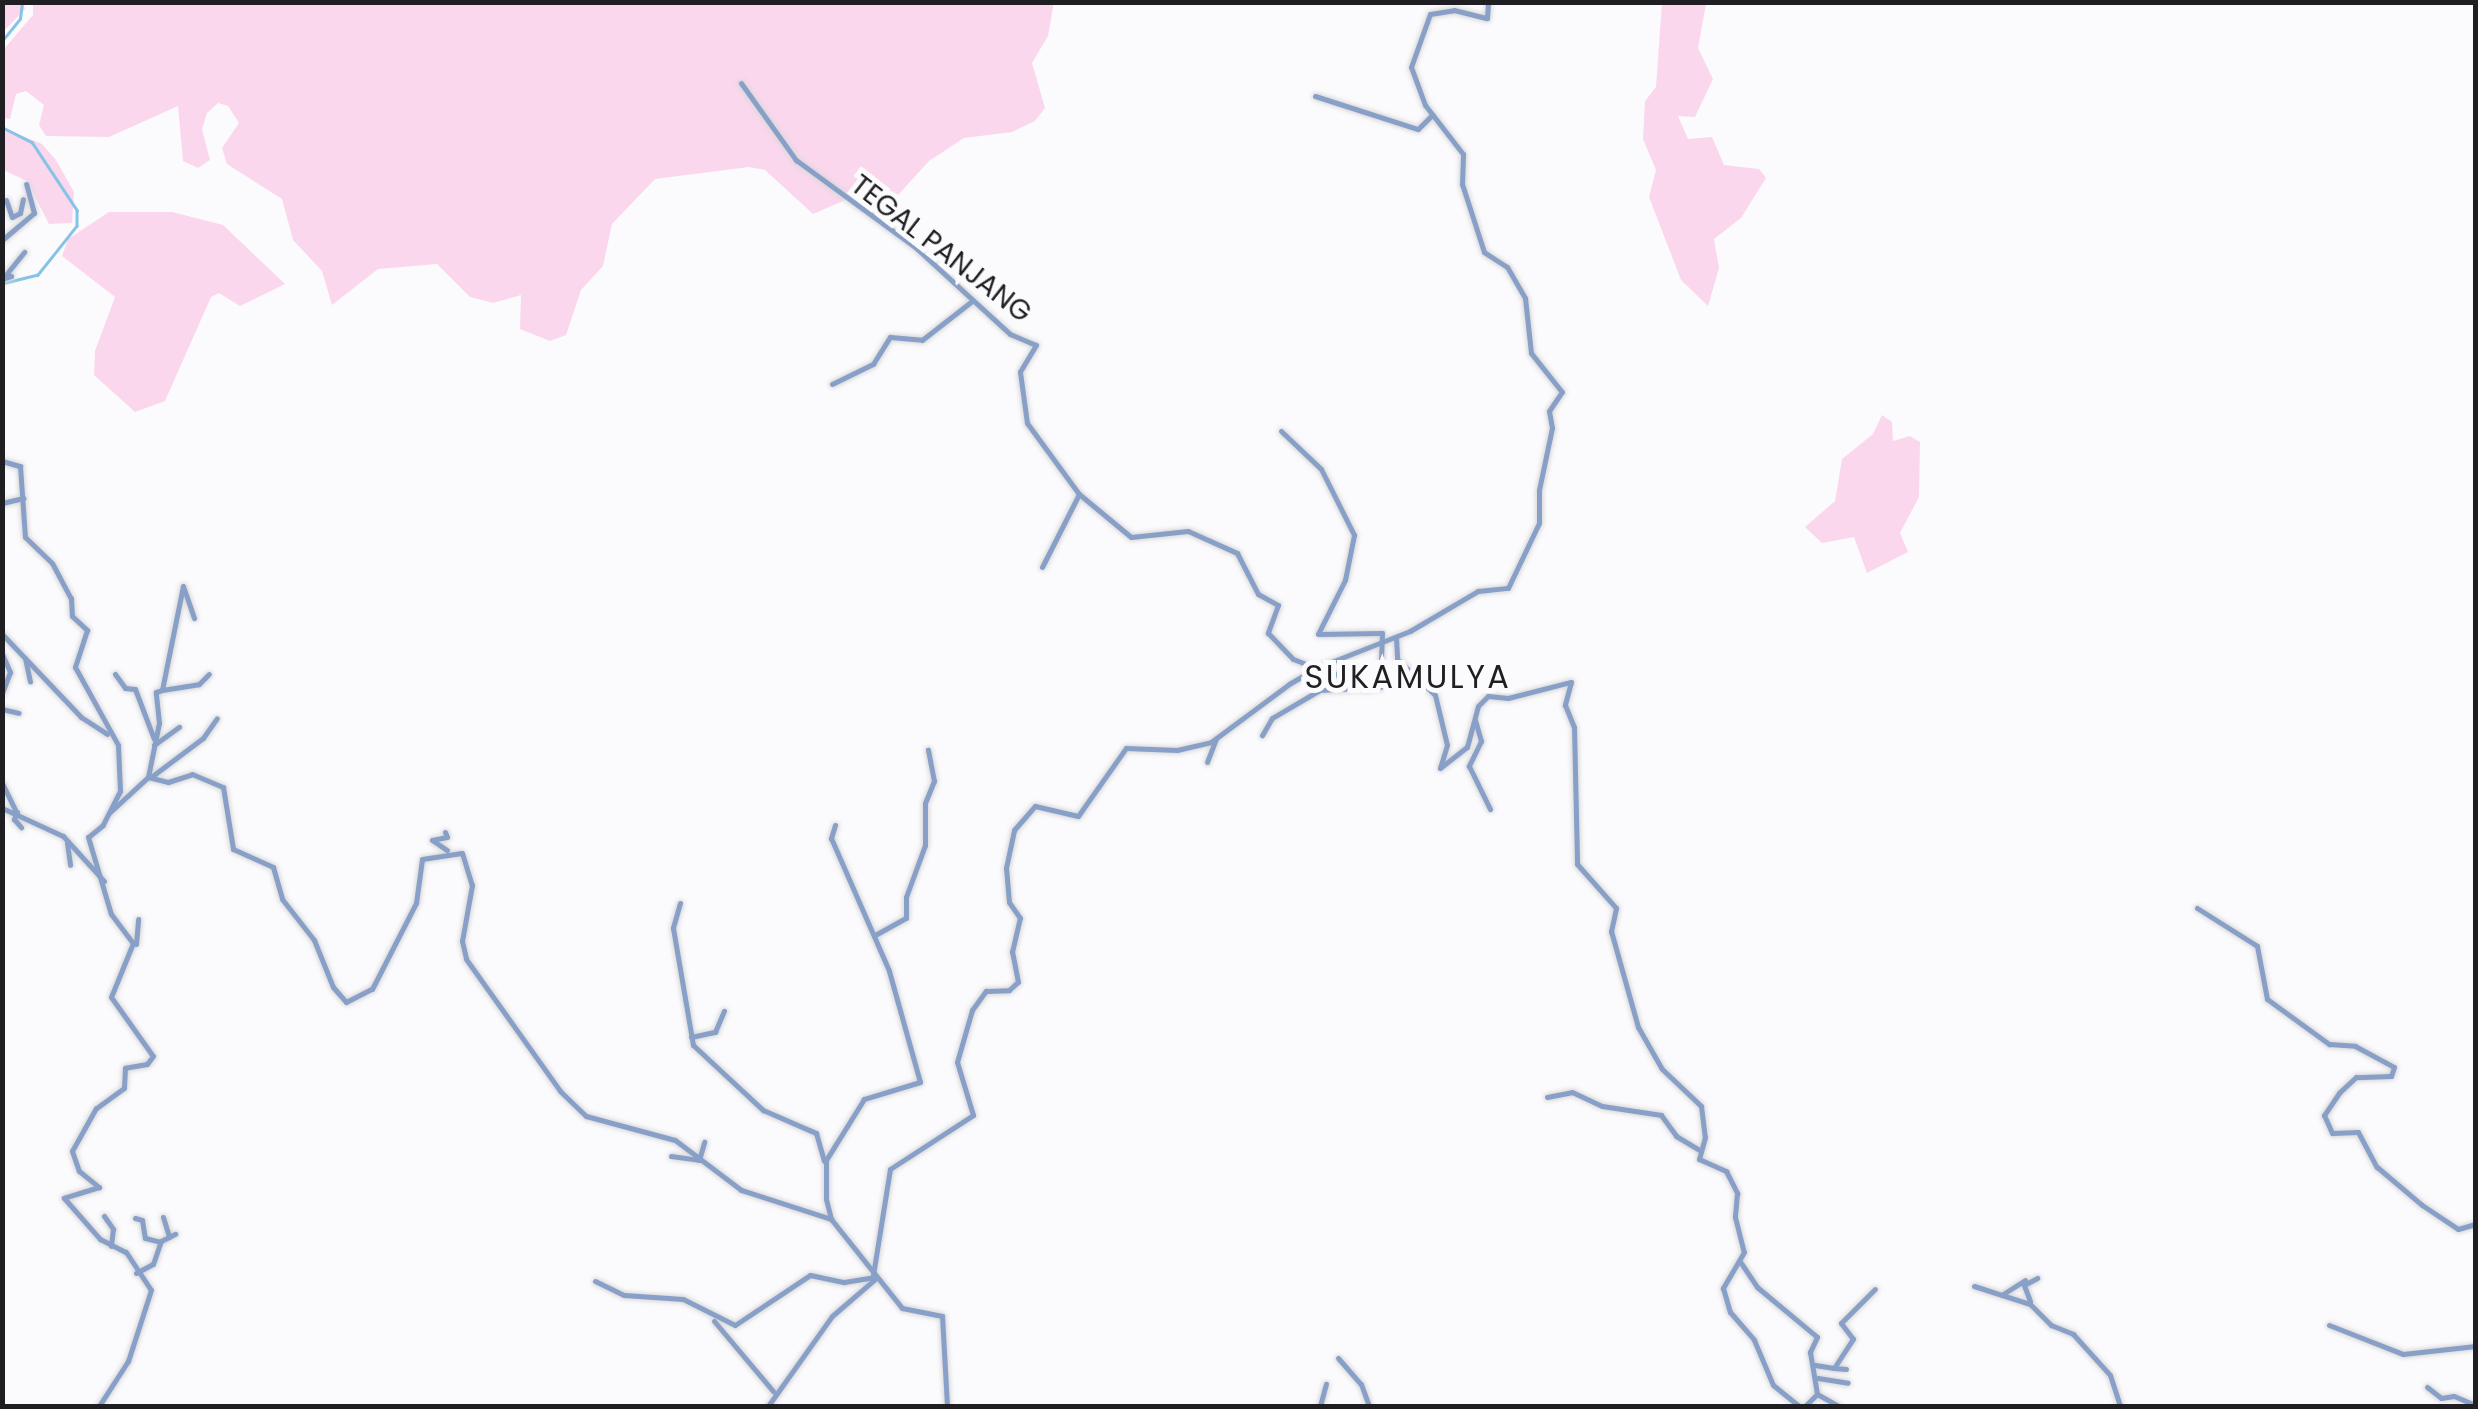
<!DOCTYPE html>
<style>
body{margin:0}
#map{position:relative;width:2478px;height:1409px;overflow:hidden;background:#fbfbfd;font-family:Poppins,sans-serif}
div>[style]{position:absolute}
.green>*{inset:0;background:#fad7ed}
.stream>*{height:2.5px;margin:-1.25px;padding:0 1.25px;transform-origin:1.25px;border-radius:1.25px;background:#86c4e6}
.roads{filter:drop-shadow(0 0 2px #d8d8da) drop-shadow(0 0 2px #d8d8da)}
.street>*{height:5px;margin:-2.5px;padding:0 2.5px;transform-origin:2.5px;border-radius:2.5px;background:#88a0c7}
span{translate:-50% -50%;white-space:nowrap;text-align:center;line-height:1.15;-webkit-text-stroke:10px #fbfbfd;paint-order:stroke}
.street-label{font-size:28px;color:#1f1f23}
.quarter-label{font-size:32px;color:#1f1f23;letter-spacing:2.5px}
.frame{position:absolute;inset:0;border:5px solid #1f1f23;pointer-events:none}
</style>
<div id="map">
<div class="green">
<i style="clip-path:polygon(3px 2px,23px 3px,25px 9px,3px 32px)"></i>
<i style="clip-path:polygon(1054px 2px,1048px 36px,1032px 63px,1045px 108px,1035px 121px,1012px 132px,964px 138px,929px 161px,888px 206px,857px 195px,813px 214px,765px 170px,749px 167px,655px 179px,612px 224px,603px 266px,581px 290px,566px 335px,550px 341px,520px 329px,521px 295px,493px 303px,470px 297px,437px 264px,378px 269px,332px 305px,322px 271px,293px 240px,282px 199px,227px 164px,222px 148px,239px 123px,228px 106px,218px 103px,207px 113px,202px 129px,210px 160px,198px 168px,183px 161px,178px 106px,109px 137px,46px 136px,39px 125px,44px 105px,26px 91px,16px 94px,10px 119px,3px 118px,3px 50px,33px 15px,33px 3px)"></i>
<i style="clip-path:polygon(1662px 3px,1706px 4px,1698px 48px,1713px 79px,1695px 117px,1678px 116px,1688px 139px,1712px 137px,1724px 165px,1759px 169px,1766px 178px,1741px 218px,1714px 239px,1719px 268px,1708px 306px,1681px 280px,1649px 197px,1656px 170px,1643px 139px,1645px 101px,1656px 87px)"></i>
<i style="clip-path:polygon(2px 127px,42px 144px,56px 160px,74px 192px,72px 223px,49px 224px,27px 181px,3px 170px)"></i>
<i style="clip-path:polygon(109px 212px,172px 212px,223px 225px,285px 284px,240px 306px,219px 293px,211px 297px,165px 401px,135px 412px,94px 375px,95px 351px,115px 297px,62px 256px,68px 239px)"></i>
<i style="clip-path:polygon(1882px 415px,1892px 422px,1893px 441px,1910px 436px,1920px 442px,1919px 497px,1900px 533px,1908px 552px,1867px 573px,1854px 537px,1822px 543px,1805px 527px,1835px 501px,1842px 459px,1873px 434px)"></i>
</div>
<div class="stream">
<i style="left:2px;top:41px;width:28px;rotate:-51deg"></i>
<i style="left:20px;top:19px;width:17px;rotate:-83deg"></i>
<i style="left:2px;top:127px;width:34px;rotate:27deg"></i>
<i style="left:32px;top:142px;width:82px;rotate:56.5deg"></i>
<i style="left:77px;top:210px;width:16px;rotate:90deg"></i>
<i style="left:77px;top:226px;width:63px;rotate:128.5deg"></i>
<i style="left:38px;top:275px;width:37px;rotate:166deg"></i>
</div>
<div class="roads">
<div class="street">
<i style="left:741px;top:83px;width:95px;rotate:54.5deg"></i>
<i style="left:796px;top:160px;width:147px;rotate:36.2deg"></i>
<i style="left:915px;top:247px;width:129px;rotate:42.5deg"></i>
<i style="left:1010px;top:334px;width:28px;rotate:23deg"></i>
<i style="left:1036px;top:345px;width:31px;rotate:121deg"></i>
<i style="left:1020px;top:372px;width:51px;rotate:82.2deg"></i>
<i style="left:1027px;top:423px;width:88px;rotate:53.8deg"></i>
<i style="left:1079px;top:494px;width:67px;rotate:39.6deg"></i>
<i style="left:1131px;top:537px;width:57px;rotate:-6deg"></i>
<i style="left:1188px;top:531px;width:54px;rotate:24.2deg"></i>
<i style="left:1237px;top:553px;width:46px;rotate:62.9deg"></i>
<i style="left:1258px;top:594px;width:23px;rotate:29deg"></i>
<i style="left:1278px;top:605px;width:30px;rotate:110deg"></i>
<i style="left:1268px;top:633px;width:36px;rotate:46deg"></i>
<i style="left:1293px;top:659px;width:25px;rotate:21deg"></i>
<i style="left:1316px;top:668px;width:101px;rotate:-21.5deg"></i>
<i style="left:1410px;top:631px;width:79px;rotate:-30.5deg"></i>
<i style="left:1478px;top:591px;width:30px;rotate:-6deg"></i>
<i style="left:1508px;top:588px;width:72px;rotate:-64.5deg"></i>
<i style="left:1539px;top:523px;width:33px;rotate:-90deg"></i>
<i style="left:1539px;top:490px;width:63px;rotate:-78.2deg"></i>
<i style="left:1552px;top:428px;width:17px;rotate:-100deg"></i>
<i style="left:1549px;top:411px;width:23px;rotate:-56deg"></i>
<i style="left:1562px;top:392px;width:50px;rotate:-128.5deg"></i>
<i style="left:1531px;top:353px;width:55px;rotate:-96.2deg"></i>
<i style="left:1525px;top:298px;width:36px;rotate:-120deg"></i>
<i style="left:1507px;top:267px;width:27px;rotate:-147deg"></i>
<i style="left:1484px;top:252px;width:71px;rotate:-107.9deg"></i>
<i style="left:1462px;top:184px;width:30px;rotate:-88deg"></i>
<i style="left:1463px;top:154px;width:62px;rotate:-127.8deg"></i>
<i style="left:1425px;top:105px;width:40px;rotate:-110.2deg"></i>
<i style="left:1411px;top:67px;width:56px;rotate:-70.3deg"></i>
<i style="left:1430px;top:14px;width:24px;rotate:-9deg"></i>
<i style="left:1454px;top:10px;width:34px;rotate:14deg"></i>
<i style="left:1487px;top:18px;width:16px;rotate:-86deg"></i>
<i style="left:1315px;top:96px;width:108px;rotate:17.8deg"></i>
<i style="left:1418px;top:129px;width:20px;rotate:-45deg"></i>
<i style="left:6px;top:200px;width:18px;rotate:71deg"></i>
<i style="left:12px;top:217px;width:9px;rotate:-27deg"></i>
<i style="left:20px;top:213px;width:14px;rotate:-78deg"></i>
<i style="left:2px;top:240px;width:42px;rotate:-40.2deg"></i>
<i style="left:34px;top:213px;width:30px;rotate:-105deg"></i>
<i style="left:8px;top:272px;width:26px;rotate:-51deg"></i>
<i style="left:2px;top:274px;width:9px;rotate:13deg"></i>
<i style="left:11px;top:276px;width:9px;rotate:162deg"></i>
<i style="left:832px;top:384px;width:46px;rotate:-26deg"></i>
<i style="left:873px;top:364px;width:32px;rotate:-58deg"></i>
<i style="left:890px;top:337px;width:32px;rotate:5deg"></i>
<i style="left:922px;top:340px;width:63px;rotate:-38deg"></i>
<i style="left:1281px;top:431px;width:55px;rotate:43.5deg"></i>
<i style="left:1321px;top:469px;width:74px;rotate:63.4deg"></i>
<i style="left:1354px;top:535px;width:46px;rotate:101.3deg"></i>
<i style="left:1345px;top:580px;width:60px;rotate:116.6deg"></i>
<i style="left:1318px;top:634px;width:64px;rotate:-0.9deg"></i>
<i style="left:1382px;top:633px;width:54px;rotate:92.1deg"></i>
<i style="left:1380px;top:687px;width:15px;rotate:172deg"></i>
<i style="left:1365px;top:689px;width:39px;rotate:-153deg"></i>
<i style="left:2px;top:461px;width:19px;rotate:16deg"></i>
<i style="left:20px;top:466px;width:71px;rotate:86deg"></i>
<i style="left:25px;top:537px;width:37px;rotate:44deg"></i>
<i style="left:52px;top:563px;width:40px;rotate:62deg"></i>
<i style="left:71px;top:598px;width:18px;rotate:87deg"></i>
<i style="left:72px;top:616px;width:21px;rotate:43deg"></i>
<i style="left:87px;top:630px;width:39px;rotate:108deg"></i>
<i style="left:75px;top:667px;width:89px;rotate:61.1deg"></i>
<i style="left:118px;top:745px;width:46px;rotate:87.5deg"></i>
<i style="left:120px;top:791px;width:38px;rotate:117deg"></i>
<i style="left:103px;top:825px;width:19px;rotate:141deg"></i>
<i style="left:88px;top:837px;width:80px;rotate:73.4deg"></i>
<i style="left:111px;top:914px;width:36px;rotate:53deg"></i>
<i style="left:133px;top:943px;width:58px;rotate:112.2deg"></i>
<i style="left:111px;top:997px;width:72px;rotate:54.6deg"></i>
<i style="left:153px;top:1056px;width:10px;rotate:127deg"></i>
<i style="left:147px;top:1064px;width:22px;rotate:170deg"></i>
<i style="left:125px;top:1068px;width:20px;rotate:93deg"></i>
<i style="left:124px;top:1088px;width:34px;rotate:144deg"></i>
<i style="left:96px;top:1108px;width:49px;rotate:119.2deg"></i>
<i style="left:72px;top:1151px;width:21px;rotate:71deg"></i>
<i style="left:79px;top:1171px;width:26px;rotate:39deg"></i>
<i style="left:99px;top:1187px;width:37px;rotate:163deg"></i>
<i style="left:64px;top:1198px;width:55px;rotate:48.7deg"></i>
<i style="left:100px;top:1239px;width:29px;rotate:27deg"></i>
<i style="left:126px;top:1252px;width:45px;rotate:56.7deg"></i>
<i style="left:151px;top:1290px;width:75px;rotate:107.9deg"></i>
<i style="left:128px;top:1361px;width:54px;rotate:122.8deg"></i>
<i style="left:2px;top:503px;width:22px;rotate:-13deg"></i>
<i style="left:1042px;top:567px;width:82px;rotate:-63.1deg"></i>
<i style="left:2px;top:634px;width:115px;rotate:46.4deg"></i>
<i style="left:81px;top:717px;width:31px;rotate:33deg"></i>
<i style="left:1396px;top:637px;width:22px;rotate:87deg"></i>
<i style="left:1397px;top:659px;width:52px;rotate:43.5deg"></i>
<i style="left:1435px;top:695px;width:51px;rotate:76.5deg"></i>
<i style="left:1447px;top:745px;width:24px;rotate:107deg"></i>
<i style="left:1440px;top:768px;width:34px;rotate:-38deg"></i>
<i style="left:1467px;top:747px;width:42px;rotate:-75deg"></i>
<i style="left:1478px;top:706px;width:14px;rotate:-45deg"></i>
<i style="left:1488px;top:696px;width:20px;rotate:6deg"></i>
<i style="left:1508px;top:698px;width:65px;rotate:-14.3deg"></i>
<i style="left:1571px;top:682px;width:24px;rotate:105deg"></i>
<i style="left:1565px;top:705px;width:24px;rotate:68deg"></i>
<i style="left:1574px;top:727px;width:137px;rotate:88.7deg"></i>
<i style="left:1577px;top:864px;width:59px;rotate:48.4deg"></i>
<i style="left:1616px;top:908px;width:24px;rotate:102deg"></i>
<i style="left:1611px;top:931px;width:100px;rotate:74.3deg"></i>
<i style="left:1638px;top:1027px;width:48px;rotate:60.3deg"></i>
<i style="left:1662px;top:1069px;width:54px;rotate:43.5deg"></i>
<i style="left:1701px;top:1106px;width:31px;rotate:83deg"></i>
<i style="left:1705px;top:1137px;width:23px;rotate:105deg"></i>
<i style="left:1699px;top:1159px;width:30px;rotate:24deg"></i>
<i style="left:1726px;top:1171px;width:25px;rotate:63deg"></i>
<i style="left:1737px;top:1193px;width:24px;rotate:95deg"></i>
<i style="left:1735px;top:1217px;width:36px;rotate:76deg"></i>
<i style="left:1744px;top:1252px;width:42px;rotate:120.3deg"></i>
<i style="left:1723px;top:1288px;width:25px;rotate:74deg"></i>
<i style="left:1730px;top:1312px;width:37px;rotate:49deg"></i>
<i style="left:1754px;top:1340px;width:49px;rotate:67.1deg"></i>
<i style="left:1773px;top:1385px;width:33px;rotate:39deg"></i>
<i style="left:2px;top:654px;width:20px;rotate:66deg"></i>
<i style="left:10px;top:672px;width:22px;rotate:111deg"></i>
<i style="left:25px;top:658px;width:24px;rotate:78deg"></i>
<i style="left:115px;top:674px;width:17px;rotate:54deg"></i>
<i style="left:125px;top:688px;width:10px;rotate:6deg"></i>
<i style="left:135px;top:689px;width:53px;rotate:69.2deg"></i>
<i style="left:162px;top:690px;width:37px;rotate:-9deg"></i>
<i style="left:199px;top:684px;width:14px;rotate:-45deg"></i>
<i style="left:1319px;top:690px;width:40px;rotate:-2.9deg"></i>
<i style="left:2px;top:709px;width:17px;rotate:13deg"></i>
<i style="left:1475px;top:720px;width:22px;rotate:74deg"></i>
<i style="left:1481px;top:741px;width:28px;rotate:116deg"></i>
<i style="left:1469px;top:766px;width:48px;rotate:64deg"></i>
<i style="left:154px;top:745px;width:31px;rotate:-36deg"></i>
<i style="left:1207px;top:762px;width:25px;rotate:-69deg"></i>
<i style="left:148px;top:777px;width:21px;rotate:14deg"></i>
<i style="left:168px;top:782px;width:25px;rotate:-18deg"></i>
<i style="left:192px;top:774px;width:34px;rotate:23deg"></i>
<i style="left:223px;top:787px;width:63px;rotate:80.8deg"></i>
<i style="left:233px;top:849px;width:44px;rotate:24.2deg"></i>
<i style="left:273px;top:867px;width:33px;rotate:74deg"></i>
<i style="left:282px;top:899px;width:52px;rotate:52deg"></i>
<i style="left:314px;top:940px;width:51px;rotate:68deg"></i>
<i style="left:333px;top:987px;width:20px;rotate:49deg"></i>
<i style="left:346px;top:1002px;width:29px;rotate:-27deg"></i>
<i style="left:372px;top:989px;width:97px;rotate:-62.9deg"></i>
<i style="left:416px;top:903px;width:44px;rotate:-82.2deg"></i>
<i style="left:422px;top:859px;width:40px;rotate:-8.5deg"></i>
<i style="left:462px;top:853px;width:34px;rotate:73deg"></i>
<i style="left:472px;top:885px;width:57px;rotate:100.1deg"></i>
<i style="left:462px;top:941px;width:18px;rotate:77deg"></i>
<i style="left:466px;top:959px;width:162px;rotate:54.5deg"></i>
<i style="left:560px;top:1091px;width:36px;rotate:44deg"></i>
<i style="left:586px;top:1116px;width:92px;rotate:15.1deg"></i>
<i style="left:675px;top:1140px;width:83px;rotate:37.1deg"></i>
<i style="left:741px;top:1190px;width:95px;rotate:17.9deg"></i>
<i style="left:151px;top:777px;width:65px;rotate:-36.9deg"></i>
<i style="left:203px;top:738px;width:24px;rotate:-55deg"></i>
<i style="left:2px;top:783px;width:30px;rotate:64deg"></i>
<i style="left:2px;top:808px;width:67px;rotate:24.7deg"></i>
<i style="left:63px;top:836px;width:61px;rotate:47.7deg"></i>
<i style="left:17px;top:812px;width:8px;rotate:113deg"></i>
<i style="left:14px;top:819px;width:11px;rotate:49deg"></i>
<i style="left:109px;top:813px;width:53px;rotate:-42.7deg"></i>
<i style="left:148px;top:777px;width:55px;rotate:-78.5deg"></i>
<i style="left:159px;top:723px;width:31px;rotate:-96deg"></i>
<i style="left:156px;top:692px;width:6px;rotate:-18deg"></i>
<i style="left:162px;top:690px;width:106px;rotate:-78.6deg"></i>
<i style="left:183px;top:586px;width:34px;rotate:71deg"></i>
<i style="left:835px;top:825px;width:14px;rotate:107deg"></i>
<i style="left:831px;top:838px;width:145px;rotate:66.4deg"></i>
<i style="left:889px;top:971px;width:115px;rotate:74.4deg"></i>
<i style="left:920px;top:1082px;width:59px;rotate:163.1deg"></i>
<i style="left:864px;top:1099px;width:72px;rotate:121.9deg"></i>
<i style="left:826px;top:1160px;width:39px;rotate:90deg"></i>
<i style="left:826px;top:1199px;width:21px;rotate:76deg"></i>
<i style="left:831px;top:1219px;width:114px;rotate:51.4deg"></i>
<i style="left:902px;top:1308px;width:41px;rotate:11.3deg"></i>
<i style="left:942px;top:1316px;width:90px;rotate:86.8deg"></i>
<i style="left:445px;top:832px;width:5px;rotate:68deg"></i>
<i style="left:447px;top:837px;width:15px;rotate:169deg"></i>
<i style="left:432px;top:840px;width:18px;rotate:34deg"></i>
<i style="left:67px;top:843px;width:22px;rotate:82deg"></i>
<i style="left:680px;top:903px;width:26px;rotate:106deg"></i>
<i style="left:673px;top:928px;width:119px;rotate:80.3deg"></i>
<i style="left:693px;top:1045px;width:96px;rotate:42.9deg"></i>
<i style="left:763px;top:1110px;width:58px;rotate:23.5deg"></i>
<i style="left:816px;top:1133px;width:29px;rotate:74deg"></i>
<i style="left:2197px;top:908px;width:71px;rotate:32.3deg"></i>
<i style="left:2257px;top:946px;width:54px;rotate:79.3deg"></i>
<i style="left:2267px;top:999px;width:77px;rotate:36deg"></i>
<i style="left:2329px;top:1044px;width:26px;rotate:4deg"></i>
<i style="left:2355px;top:1046px;width:44px;rotate:28.3deg"></i>
<i style="left:2394px;top:1067px;width:9px;rotate:108deg"></i>
<i style="left:2391px;top:1076px;width:35px;rotate:178deg"></i>
<i style="left:2356px;top:1077px;width:23px;rotate:137deg"></i>
<i style="left:2339px;top:1093px;width:27px;rotate:124deg"></i>
<i style="left:2324px;top:1115px;width:20px;rotate:66deg"></i>
<i style="left:2332px;top:1133px;width:26px;rotate:-2deg"></i>
<i style="left:2358px;top:1132px;width:40px;rotate:62deg"></i>
<i style="left:2377px;top:1167px;width:59px;rotate:40.2deg"></i>
<i style="left:2422px;top:1205px;width:43px;rotate:33.7deg"></i>
<i style="left:2458px;top:1229px;width:19px;rotate:-16deg"></i>
<i style="left:875px;top:935px;width:35px;rotate:-29deg"></i>
<i style="left:906px;top:918px;width:21px;rotate:-90deg"></i>
<i style="left:906px;top:897px;width:55px;rotate:-69.9deg"></i>
<i style="left:925px;top:845px;width:42px;rotate:-90deg"></i>
<i style="left:925px;top:803px;width:24px;rotate:-68deg"></i>
<i style="left:934px;top:781px;width:32px;rotate:-101deg"></i>
<i style="left:136px;top:944px;width:25px;rotate:-85deg"></i>
<i style="left:691px;top:1037px;width:25px;rotate:-12deg"></i>
<i style="left:715px;top:1032px;width:23px;rotate:-67deg"></i>
<i style="left:1547px;top:1097px;width:25px;rotate:-11deg"></i>
<i style="left:1572px;top:1092px;width:33px;rotate:25deg"></i>
<i style="left:1602px;top:1106px;width:60px;rotate:8.7deg"></i>
<i style="left:1661px;top:1115px;width:26px;rotate:54deg"></i>
<i style="left:1676px;top:1136px;width:27px;rotate:31deg"></i>
<i style="left:671px;top:1156px;width:28px;rotate:8deg"></i>
<i style="left:699px;top:1160px;width:19px;rotate:-74deg"></i>
<i style="left:104px;top:1216px;width:16px;rotate:55deg"></i>
<i style="left:113px;top:1229px;width:17px;rotate:97deg"></i>
<i style="left:163px;top:1217px;width:21px;rotate:73deg"></i>
<i style="left:135px;top:1218px;width:7px;rotate:16deg"></i>
<i style="left:142px;top:1220px;width:18px;rotate:81deg"></i>
<i style="left:145px;top:1238px;width:16px;rotate:14deg"></i>
<i style="left:1741px;top:1263px;width:29px;rotate:56deg"></i>
<i style="left:1757px;top:1287px;width:78px;rotate:39.8deg"></i>
<i style="left:1817px;top:1337px;width:17px;rotate:115deg"></i>
<i style="left:1810px;top:1352px;width:43px;rotate:80.5deg"></i>
<i style="left:136px;top:1273px;width:19px;rotate:-28deg"></i>
<i style="left:153px;top:1264px;width:24px;rotate:-71deg"></i>
<i style="left:161px;top:1241px;width:16px;rotate:-27deg"></i>
<i style="left:873px;top:1275px;width:107px;rotate:-80.9deg"></i>
<i style="left:890px;top:1169px;width:99px;rotate:-33deg"></i>
<i style="left:973px;top:1115px;width:55px;rotate:-106.8deg"></i>
<i style="left:957px;top:1062px;width:54px;rotate:-73.9deg"></i>
<i style="left:972px;top:1010px;width:24px;rotate:-54deg"></i>
<i style="left:986px;top:991px;width:23px;rotate:-2deg"></i>
<i style="left:1009px;top:990px;width:12px;rotate:-42deg"></i>
<i style="left:1018px;top:982px;width:31px;rotate:-101deg"></i>
<i style="left:1012px;top:952px;width:35px;rotate:-77deg"></i>
<i style="left:1020px;top:918px;width:19px;rotate:-125deg"></i>
<i style="left:1009px;top:902px;width:34px;rotate:-95deg"></i>
<i style="left:1006px;top:868px;width:39px;rotate:-78deg"></i>
<i style="left:1014px;top:830px;width:32px;rotate:-49deg"></i>
<i style="left:1035px;top:806px;width:44px;rotate:13.1deg"></i>
<i style="left:1078px;top:816px;width:83px;rotate:-54.8deg"></i>
<i style="left:1126px;top:748px;width:51px;rotate:2.2deg"></i>
<i style="left:1177px;top:750px;width:35px;rotate:-13deg"></i>
<i style="left:1211px;top:742px;width:97px;rotate:-36.6deg"></i>
<i style="left:1289px;top:684px;width:34px;rotate:-30deg"></i>
<i style="left:1318px;top:667px;width:13px;rotate:18deg"></i>
<i style="left:1330px;top:671px;width:19px;rotate:148deg"></i>
<i style="left:1314px;top:681px;width:11px;rotate:68deg"></i>
<i style="left:1318px;top:691px;width:53px;rotate:149.6deg"></i>
<i style="left:1272px;top:718px;width:20px;rotate:120deg"></i>
<i style="left:595px;top:1281px;width:32px;rotate:26deg"></i>
<i style="left:624px;top:1295px;width:59px;rotate:3.9deg"></i>
<i style="left:683px;top:1299px;width:58px;rotate:26.6deg"></i>
<i style="left:735px;top:1325px;width:90px;rotate:-33.7deg"></i>
<i style="left:810px;top:1275px;width:35px;rotate:12deg"></i>
<i style="left:844px;top:1282px;width:30px;rotate:-9deg"></i>
<i style="left:1974px;top:1286px;width:59px;rotate:17.8deg"></i>
<i style="left:2030px;top:1304px;width:30px;rotate:45deg"></i>
<i style="left:2051px;top:1325px;width:24px;rotate:22deg"></i>
<i style="left:2073px;top:1334px;width:55px;rotate:47.9deg"></i>
<i style="left:2110px;top:1375px;width:33px;rotate:72deg"></i>
<i style="left:2003px;top:1294px;width:26px;rotate:-32deg"></i>
<i style="left:2030px;top:1301px;width:17px;rotate:-111deg"></i>
<i style="left:2024px;top:1285px;width:15px;rotate:-28deg"></i>
<i style="left:714px;top:1321px;width:92px;rotate:49.9deg"></i>
<i style="left:2329px;top:1325px;width:79px;rotate:21.4deg"></i>
<i style="left:2403px;top:1354px;width:73px;rotate:-6.3deg"></i>
<i style="left:1338px;top:1358px;width:35px;rotate:49deg"></i>
<i style="left:1361px;top:1384px;width:23px;rotate:70deg"></i>
<i style="left:1815px;top:1365px;width:19px;rotate:9deg"></i>
<i style="left:1834px;top:1368px;width:35px;rotate:-57deg"></i>
<i style="left:1853px;top:1339px;width:20px;rotate:-127deg"></i>
<i style="left:1841px;top:1323px;width:48px;rotate:-45deg"></i>
<i style="left:1834px;top:1368px;width:12px;rotate:5deg"></i>
<i style="left:1818px;top:1378px;width:30px;rotate:9deg"></i>
<i style="left:2427px;top:1387px;width:18px;rotate:38deg"></i>
<i style="left:2441px;top:1398px;width:13px;rotate:-9deg"></i>
<i style="left:2454px;top:1396px;width:21px;rotate:23deg"></i>
<i style="left:768px;top:1406px;width:110px;rotate:-54.6deg"></i>
<i style="left:832px;top:1316px;width:57px;rotate:-40.7deg"></i>
<i style="left:1320px;top:1406px;width:23px;rotate:-75deg"></i>
<i style="left:1805px;top:1406px;width:17px;rotate:-45deg"></i>
<i style="left:1817px;top:1394px;width:25px;rotate:29deg"></i>
</div>
</div>
<div class="street-label">
<span style="left:941px;top:249px;rotate:38deg">TEGAL PANJANG</span>
</div>
<div class="quarter-label">
<span style="left:1408px;top:677px">SUKAMULYA</span>
</div>
<div class="frame"></div>
</div>
